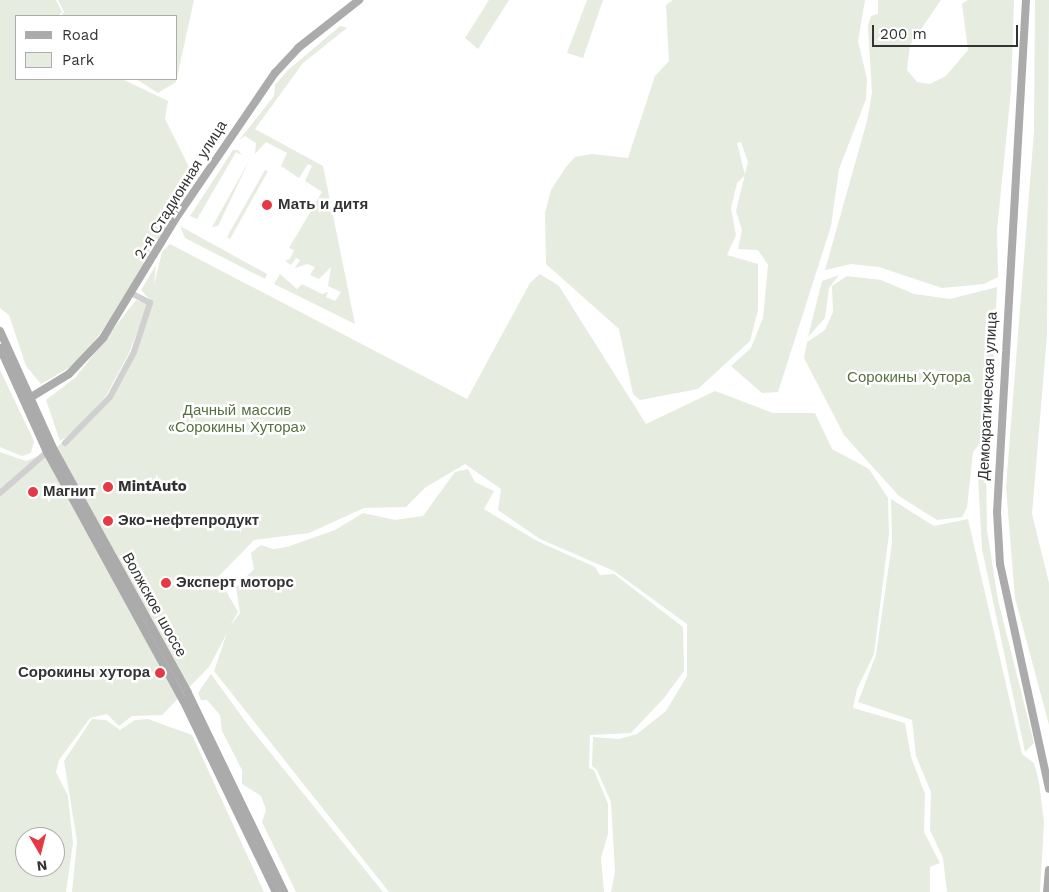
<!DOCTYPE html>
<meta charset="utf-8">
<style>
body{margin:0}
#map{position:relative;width:1049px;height:892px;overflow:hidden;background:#fff;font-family:"Work Sans",sans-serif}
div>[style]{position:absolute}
.green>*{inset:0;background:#e6ecdf}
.minor>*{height:6px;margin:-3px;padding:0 3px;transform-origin:3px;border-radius:3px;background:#d0d0d0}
.major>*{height:8px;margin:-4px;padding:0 4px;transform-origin:4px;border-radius:4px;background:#ababab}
.dots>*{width:14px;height:14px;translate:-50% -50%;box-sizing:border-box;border:2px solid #fff;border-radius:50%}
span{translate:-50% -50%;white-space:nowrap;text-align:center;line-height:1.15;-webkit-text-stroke:5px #fff;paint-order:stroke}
.street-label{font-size:15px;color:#333}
.poi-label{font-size:15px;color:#333;font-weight:700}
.left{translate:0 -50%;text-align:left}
.right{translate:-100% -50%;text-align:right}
.park-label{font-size:15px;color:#56703f}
.legend{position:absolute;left:15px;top:15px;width:162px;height:65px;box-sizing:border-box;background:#fff;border:1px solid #adadad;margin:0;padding:6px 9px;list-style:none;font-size:15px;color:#333}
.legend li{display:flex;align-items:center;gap:10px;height:25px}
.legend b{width:25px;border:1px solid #adadad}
.north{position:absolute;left:15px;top:827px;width:50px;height:50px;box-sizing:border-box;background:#fff;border:1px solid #adadad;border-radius:50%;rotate:172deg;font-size:14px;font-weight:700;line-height:20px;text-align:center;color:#333}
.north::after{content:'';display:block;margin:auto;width:18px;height:22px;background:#e63946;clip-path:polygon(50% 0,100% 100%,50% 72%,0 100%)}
.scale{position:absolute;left:872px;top:25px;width:146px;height:22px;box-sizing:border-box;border:2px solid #333;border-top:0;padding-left:6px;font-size:15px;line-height:18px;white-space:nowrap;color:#333;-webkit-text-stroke:4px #fff;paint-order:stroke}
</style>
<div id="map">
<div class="green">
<i style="clip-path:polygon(0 0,56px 0,62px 12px,58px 16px,16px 16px,16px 79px,122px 79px,168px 101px,165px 119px,194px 177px,170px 216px,167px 235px,141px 281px,77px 363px,41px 384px,26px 366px,9px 315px,0 308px)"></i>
<i style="clip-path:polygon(58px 0,194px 0,176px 82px,158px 93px,136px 79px,176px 79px,176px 16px,61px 16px,64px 12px)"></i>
<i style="clip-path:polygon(489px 0,509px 0,478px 49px,465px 38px)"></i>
<i style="clip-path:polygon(587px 0,603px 0,583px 58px,567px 53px)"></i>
<i style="clip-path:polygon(673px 0,865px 0,858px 41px,867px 79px,866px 99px,839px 169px,831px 226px,778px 392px,762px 393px,731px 366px,751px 348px,763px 318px,768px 265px,758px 250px,738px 249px,742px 230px,736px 211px,748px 162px,741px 142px,737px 143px,745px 175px,737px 183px,731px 208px,736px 235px,727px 255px,758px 264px,758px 310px,750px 341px,698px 389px,640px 400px,633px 394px,619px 329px,546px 264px,545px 213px,551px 190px,566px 167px,575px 157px,592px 154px,628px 158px,655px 76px,669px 61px,666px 5px)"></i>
<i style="clip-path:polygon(878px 0,941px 0,910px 45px,907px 70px,917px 82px,930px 84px,946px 76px,968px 50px,962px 4px,968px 0,1014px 0,1011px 91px,997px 230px,998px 277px,984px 284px,942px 288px,879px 267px,851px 264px,825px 270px,867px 121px,872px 93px,868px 26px,871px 16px,878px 14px)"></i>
<i style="clip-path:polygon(1035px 0,1049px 0,1047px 335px,1032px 514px,1049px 583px,1049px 725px,1015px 598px,1006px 487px,1034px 131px)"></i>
<i style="clip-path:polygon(340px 26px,347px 28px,303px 63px,255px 129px,323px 166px,355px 324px,274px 284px,280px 274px,297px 289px,302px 284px,322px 294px,328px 292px,326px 297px,335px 301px,341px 292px,328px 286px,331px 267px,319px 279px,310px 275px,315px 267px,307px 264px,295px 268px,300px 260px,296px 258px,291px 265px,285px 261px,290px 259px,294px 250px,289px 248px,322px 192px,305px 181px,312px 166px,308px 164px,299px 178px,281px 166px,287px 153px,266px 142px,255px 154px,256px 143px,245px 136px,239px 140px,274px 96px,275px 85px,288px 70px)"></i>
<i style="clip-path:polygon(233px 150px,238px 150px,242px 155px,236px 152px,197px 219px,190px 216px)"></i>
<i style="clip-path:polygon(249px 161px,218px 226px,212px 227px)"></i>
<i style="clip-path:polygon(265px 170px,268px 171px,230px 239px,227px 237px)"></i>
<i style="clip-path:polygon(180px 226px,267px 274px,265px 279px,185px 238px)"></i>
<i style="clip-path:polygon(evenodd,170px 244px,467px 399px,530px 283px,540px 274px,559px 286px,646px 424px,715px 391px,773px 413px,815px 413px,832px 449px,869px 469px,888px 498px,889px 533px,874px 654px,857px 689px,853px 708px,905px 723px,911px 757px,925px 794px,924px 832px,940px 863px,930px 867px,930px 892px,611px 892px,615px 872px,611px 802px,597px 770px,592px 766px,593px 737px,619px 739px,637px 734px,666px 711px,687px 676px,687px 624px,614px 571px,540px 539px,498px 510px,501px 489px,465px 464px,426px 487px,406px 507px,364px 508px,309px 533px,254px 540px,218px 577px,238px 612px,230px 626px,240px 613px,236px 587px,254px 569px,251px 553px,261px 545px,273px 549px,287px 547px,335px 530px,363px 513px,395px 520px,423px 516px,455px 472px,468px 469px,475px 482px,494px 491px,484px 509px,537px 541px,595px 567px,600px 575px,614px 574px,683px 627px,684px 671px,664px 698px,631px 733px,590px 735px,589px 768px,594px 770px,608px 804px,608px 834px,601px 858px,604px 892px,389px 892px,214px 671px,227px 633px,209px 667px,162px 715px,132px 716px,119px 726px,107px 714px,90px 718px,59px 760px,56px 772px,68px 796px,73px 843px,66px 892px,0 892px,0 452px,26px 461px,54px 450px,109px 397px,134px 352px,150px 300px,141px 290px,156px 265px,154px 285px,162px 252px,170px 244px,25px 837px,55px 837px,55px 867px,25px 867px,25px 837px)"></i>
<i style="clip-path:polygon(839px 275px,829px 288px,825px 318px,808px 337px,822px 281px)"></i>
<i style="clip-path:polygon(847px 276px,881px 280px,914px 294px,950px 299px,997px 287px,990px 430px,973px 452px,967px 508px,962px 517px,937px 520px,899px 496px,844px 435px,804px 358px,807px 342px,825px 330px,833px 312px,832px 286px)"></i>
<i style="clip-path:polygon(136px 300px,148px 305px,129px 353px,106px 396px,74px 432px,60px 441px,46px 400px,76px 377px)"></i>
<i style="clip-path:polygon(0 370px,34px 441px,31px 453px,22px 456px,0 447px)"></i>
<i style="clip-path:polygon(986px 453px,987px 530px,998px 600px,1034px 743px,1025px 752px,982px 549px,978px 477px)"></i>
<i style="clip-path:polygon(891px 499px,934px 526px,968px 519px,1022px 754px,1034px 763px,1039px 782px,1044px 822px,1040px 892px,947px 892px,943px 858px,930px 830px,931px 792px,916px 756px,912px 720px,858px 702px,876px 655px,892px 543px)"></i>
<i style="clip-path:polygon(211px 674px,248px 725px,383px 892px,296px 892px,262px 822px,266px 810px,261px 796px,242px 784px,242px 770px,222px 731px,220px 715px,207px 700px,201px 700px,198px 693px)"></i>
<i style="clip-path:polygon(92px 719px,106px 720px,120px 730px,135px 720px,148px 719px,192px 735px,264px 892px,72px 892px,77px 841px,64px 761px)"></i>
</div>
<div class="minor">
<i style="left:65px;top:443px;width:64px;rotate:-45.6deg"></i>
<i style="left:110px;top:397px;width:51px;rotate:-61.9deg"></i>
<i style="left:134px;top:352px;width:52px;rotate:-71.9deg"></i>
<i style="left:150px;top:303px;width:19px;rotate:-152deg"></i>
<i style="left:0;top:493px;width:62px;rotate:-41.1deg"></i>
</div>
<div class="major">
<i style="left:1026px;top:0;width:513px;rotate:93.24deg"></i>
<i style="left:997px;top:512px;width:52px;rotate:86.7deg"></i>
<i style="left:1000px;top:564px;width:230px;rotate:77.7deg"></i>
<i style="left:0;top:331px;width:131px;rotate:65.6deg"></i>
<i style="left:54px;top:450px;width:277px;rotate:61.1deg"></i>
<i style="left:188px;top:693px;width:221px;rotate:64.2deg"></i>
<i style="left:0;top:348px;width:114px;rotate:65.7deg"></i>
<i style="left:47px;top:452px;width:283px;rotate:61.3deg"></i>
<i style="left:183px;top:700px;width:213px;rotate:64.2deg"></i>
<i style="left:28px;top:399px;width:48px;rotate:-31.4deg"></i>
<i style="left:69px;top:374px;width:50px;rotate:-46.6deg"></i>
<i style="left:103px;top:338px;width:140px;rotate:-58.7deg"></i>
<i style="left:176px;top:218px;width:176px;rotate:-55.7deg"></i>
<i style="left:275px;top:73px;width:34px;rotate:-47deg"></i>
<i style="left:298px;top:48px;width:78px;rotate:-38.2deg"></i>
<i style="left:1047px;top:892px;width:22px;rotate:-85deg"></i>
</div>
<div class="dots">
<i style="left:267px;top:205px;background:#e63946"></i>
<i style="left:108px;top:487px;background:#e63946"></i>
<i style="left:33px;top:492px;background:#e63946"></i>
<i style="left:108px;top:521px;background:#e63946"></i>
<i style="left:166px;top:583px;background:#e63946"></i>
<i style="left:160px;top:673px;background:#e63946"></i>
</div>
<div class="street-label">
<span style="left:181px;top:190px;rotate:-58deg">2-я Стадионная улица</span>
<span style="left:988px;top:396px;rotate:-87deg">Демократическая улица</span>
<span style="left:154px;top:605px;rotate:61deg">Волжское шоссе</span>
</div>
<div class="poi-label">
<span class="left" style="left:278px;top:205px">Мать и дитя</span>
<span class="left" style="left:118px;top:487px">MintAuto</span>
<span class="left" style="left:43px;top:492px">Магнит</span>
<span class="left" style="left:118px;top:521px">Эко-нефтепродукт</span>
<span class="left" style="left:176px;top:583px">Эксперт моторс</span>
<span class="right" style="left:150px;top:673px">Сорокины хутора</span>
</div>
<div class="park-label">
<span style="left:909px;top:378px">Сорокины Хутора</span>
<span style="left:237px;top:419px">Дачный массив<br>«Сорокины Хутора»</span>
</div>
<ul class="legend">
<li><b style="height:6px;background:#ababab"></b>Road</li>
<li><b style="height:14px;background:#e6ecdf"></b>Park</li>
</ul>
<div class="north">N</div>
<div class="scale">200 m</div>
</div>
